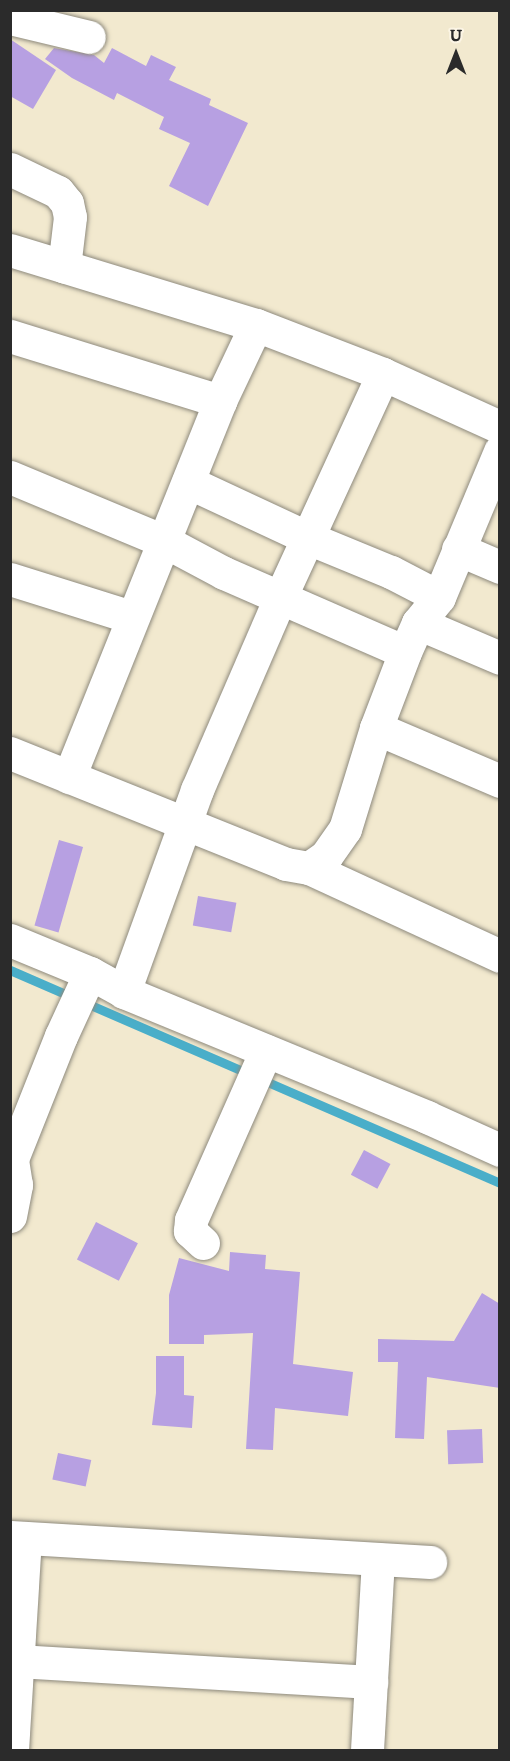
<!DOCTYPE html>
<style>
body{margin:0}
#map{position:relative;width:510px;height:1761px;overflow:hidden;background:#f2e9cf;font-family:"IM FELL DW Pica",serif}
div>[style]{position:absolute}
.stream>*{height:9px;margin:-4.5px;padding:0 4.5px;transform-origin:4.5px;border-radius:4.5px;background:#4aaec9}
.building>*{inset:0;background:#b7a0e2;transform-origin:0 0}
.roads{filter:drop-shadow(0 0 2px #8e8a7d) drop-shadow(0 0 2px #8e8a7d)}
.minor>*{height:33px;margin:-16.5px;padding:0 16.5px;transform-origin:16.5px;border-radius:16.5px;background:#fff}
span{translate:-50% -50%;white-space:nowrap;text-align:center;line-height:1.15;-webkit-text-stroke:4.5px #fcf5e5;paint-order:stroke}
.frame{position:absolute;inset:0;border:12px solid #2b2b2b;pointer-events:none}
.north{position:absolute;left:426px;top:24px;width:60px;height:60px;-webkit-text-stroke:4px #fcf5e5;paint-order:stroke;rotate:0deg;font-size:16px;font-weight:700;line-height:24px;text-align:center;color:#2b2b2b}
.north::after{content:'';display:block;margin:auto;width:21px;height:27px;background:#2b2b2b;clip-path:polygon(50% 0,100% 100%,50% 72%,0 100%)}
</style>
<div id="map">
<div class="stream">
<i style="left:10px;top:970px;width:534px;rotate:23.49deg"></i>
</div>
<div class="building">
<i style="clip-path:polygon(10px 39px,56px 70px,33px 109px,10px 96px)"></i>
<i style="clip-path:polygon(54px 48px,94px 55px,104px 63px,112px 48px,146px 66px,151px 55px,176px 67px,169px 80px,211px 99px,209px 105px,248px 123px,208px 206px,169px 186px,190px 143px,159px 129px,164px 117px,117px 93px,114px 100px,72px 78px,45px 59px)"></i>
<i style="left:59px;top:840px;width:25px;height:89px;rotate:16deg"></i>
<i style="left:198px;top:896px;width:39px;height:30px;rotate:10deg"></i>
<i style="left:364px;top:1150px;width:30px;height:28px;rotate:28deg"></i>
<i style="left:96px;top:1222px;width:47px;height:42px;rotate:27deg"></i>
<i style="clip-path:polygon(230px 1252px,266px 1255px,265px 1269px,300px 1272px,293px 1364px,353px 1372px,348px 1416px,275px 1408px,273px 1450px,246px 1449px,253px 1333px,204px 1335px,204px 1344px,169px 1344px,169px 1295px,179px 1258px,229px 1271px)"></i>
<i style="clip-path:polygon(482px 1293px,500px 1304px,500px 1388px,427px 1377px,424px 1439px,395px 1438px,398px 1362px,378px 1362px,378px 1339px,454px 1341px)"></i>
<i style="clip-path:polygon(156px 1356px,184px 1356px,184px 1395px,194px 1396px,192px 1428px,152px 1425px,156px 1393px)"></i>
<i style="left:482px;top:1429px;width:34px;height:35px;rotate:88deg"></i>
<i style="left:58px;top:1453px;width:34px;height:27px;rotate:12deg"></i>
</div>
<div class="roads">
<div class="minor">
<i style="left:10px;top:18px;width:81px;rotate:13.5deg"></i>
<i style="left:10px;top:169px;width:53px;rotate:25.6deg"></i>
<i style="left:58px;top:192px;width:14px;rotate:51deg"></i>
<i style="left:67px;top:203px;width:14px;rotate:78deg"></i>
<i style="left:70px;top:217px;width:50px;rotate:96.8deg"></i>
<i style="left:10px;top:250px;width:257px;rotate:17deg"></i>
<i style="left:256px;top:325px;width:136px;rotate:21.1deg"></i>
<i style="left:383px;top:374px;width:247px;rotate:114.7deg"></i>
<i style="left:280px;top:598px;width:209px;rotate:113.4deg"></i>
<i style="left:197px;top:790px;width:215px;rotate:109.9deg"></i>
<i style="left:10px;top:336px;width:220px;rotate:17.2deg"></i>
<i style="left:383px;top:374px;width:128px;rotate:24.4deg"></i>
<i style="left:10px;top:477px;width:167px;rotate:22.6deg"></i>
<i style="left:164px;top:541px;width:68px;rotate:28.1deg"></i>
<i style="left:224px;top:573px;width:197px;rotate:23.6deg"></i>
<i style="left:188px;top:482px;width:132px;rotate:25deg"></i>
<i style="left:308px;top:538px;width:90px;rotate:22.3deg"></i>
<i style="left:391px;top:572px;width:54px;rotate:27.5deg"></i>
<i style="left:458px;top:549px;width:46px;rotate:23.2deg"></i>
<i style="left:10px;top:579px;width:127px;rotate:17.4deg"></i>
<i style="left:418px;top:623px;width:89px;rotate:23.1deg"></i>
<i style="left:376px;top:728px;width:135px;rotate:23.1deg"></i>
<i style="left:10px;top:753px;width:297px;rotate:21.9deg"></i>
<i style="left:286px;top:864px;width:23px;rotate:10deg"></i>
<i style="left:309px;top:868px;width:21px;rotate:-35deg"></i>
<i style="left:326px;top:856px;width:33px;rotate:-55deg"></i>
<i style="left:345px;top:829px;width:106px;rotate:-72.9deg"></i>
<i style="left:376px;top:728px;width:81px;rotate:-69.1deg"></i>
<i style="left:405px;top:652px;width:32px;rotate:-66deg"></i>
<i style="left:418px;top:623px;width:33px;rotate:-51deg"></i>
<i style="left:439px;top:597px;width:158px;rotate:-67.3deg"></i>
<i style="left:69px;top:777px;width:405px;rotate:-68.1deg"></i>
<i style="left:220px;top:401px;width:84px;rotate:-64.7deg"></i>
<i style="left:309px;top:868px;width:210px;rotate:24.7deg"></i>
<i style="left:10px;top:940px;width:87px;rotate:22.4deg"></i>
<i style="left:90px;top:973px;width:39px;rotate:29deg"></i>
<i style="left:124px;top:992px;width:328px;rotate:22.4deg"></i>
<i style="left:427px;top:1117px;width:80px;rotate:24.3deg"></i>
<i style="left:10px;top:1216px;width:32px;rotate:-79deg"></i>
<i style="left:16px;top:1185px;width:26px;rotate:-99deg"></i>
<i style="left:12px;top:1159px;width:132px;rotate:-68.3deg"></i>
<i style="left:61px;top:1036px;width:69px;rotate:-65.3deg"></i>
<i style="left:203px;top:1243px;width:18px;rotate:-137deg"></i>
<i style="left:190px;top:1231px;width:11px;rotate:-85deg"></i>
<i style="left:191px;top:1220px;width:185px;rotate:-66.1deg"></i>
<i style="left:10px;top:1537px;width:421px;rotate:3.4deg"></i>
<i style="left:17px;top:1661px;width:355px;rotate:3.4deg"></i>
<i style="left:12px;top:1750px;width:212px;rotate:-86.5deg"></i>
<i style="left:367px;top:1750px;width:191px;rotate:-86.7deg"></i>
</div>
</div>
<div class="frame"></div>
<div class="north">U</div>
</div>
